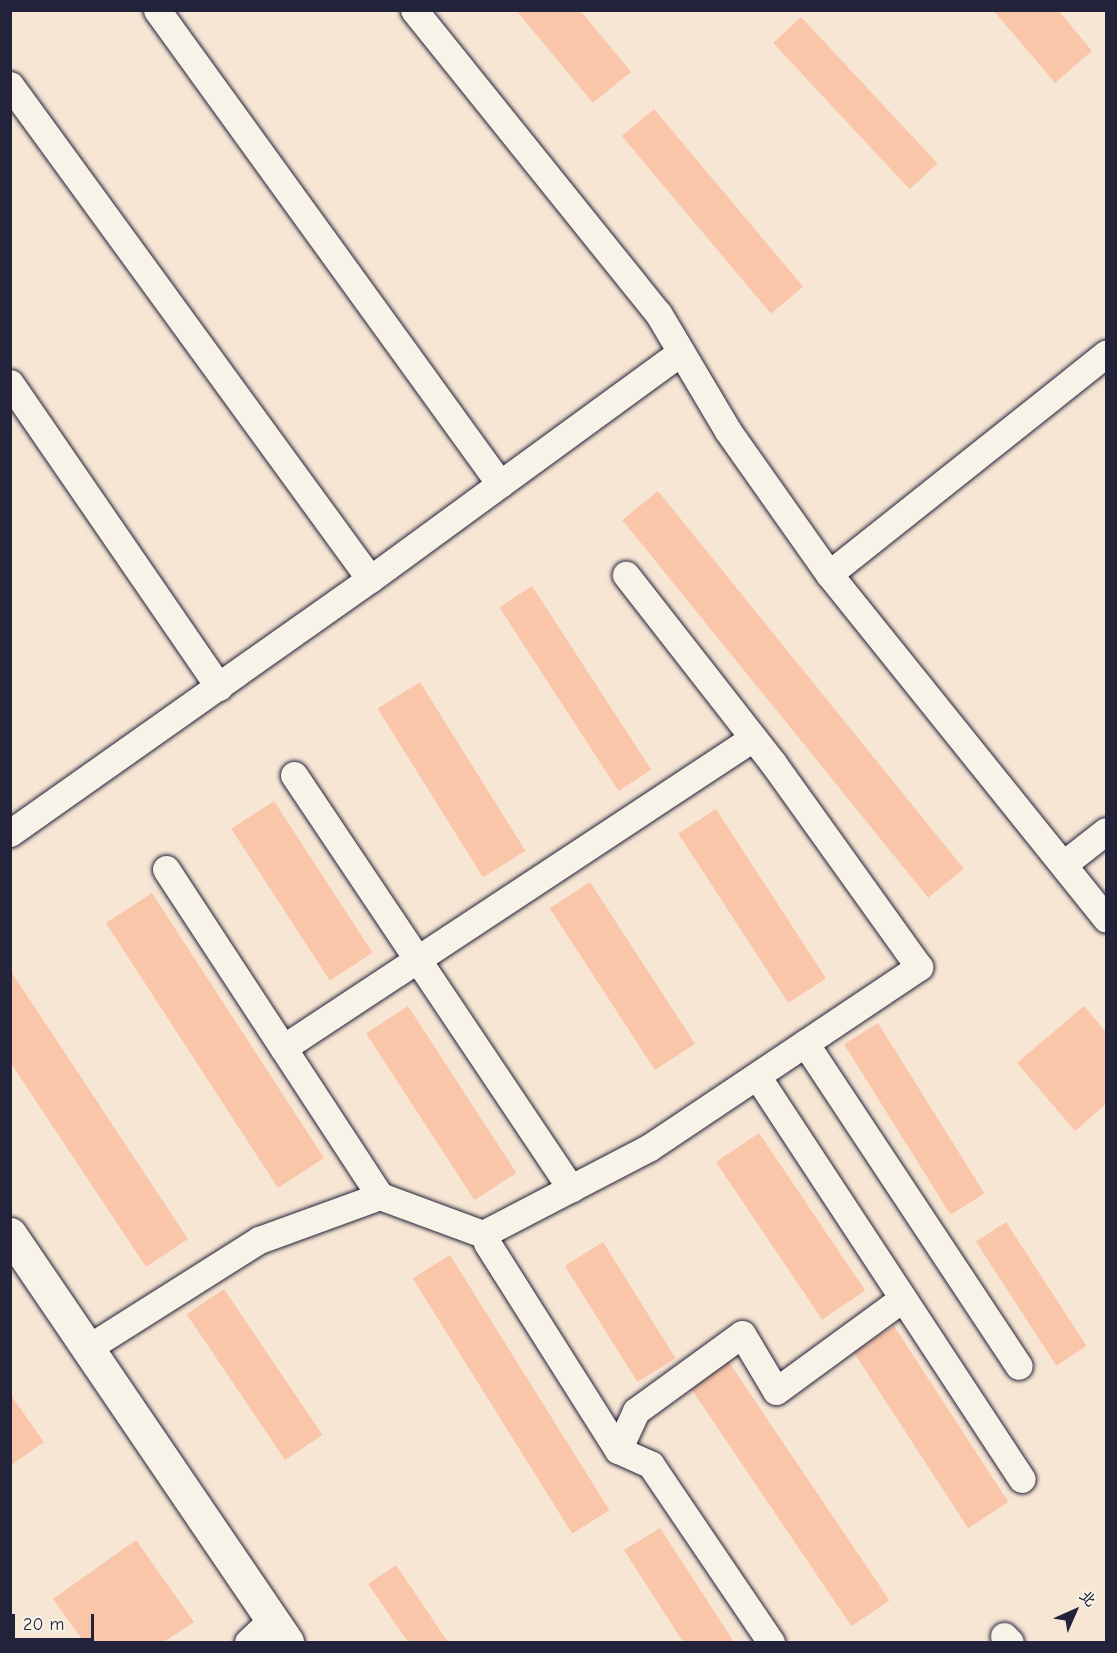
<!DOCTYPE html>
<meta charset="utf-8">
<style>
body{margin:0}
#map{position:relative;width:1117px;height:1653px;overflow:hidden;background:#f8e6d5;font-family:"Comic Neue","LXGW WenKai TC",sans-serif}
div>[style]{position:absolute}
.building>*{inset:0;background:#fac6aa;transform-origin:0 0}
.roads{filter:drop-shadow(0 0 2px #22223b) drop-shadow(0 0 2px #22223b)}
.minor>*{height:27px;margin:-13.5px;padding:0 13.5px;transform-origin:13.5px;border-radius:13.5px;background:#f7f3e8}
.tertiary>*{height:33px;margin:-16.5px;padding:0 16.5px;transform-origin:16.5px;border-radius:16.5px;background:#f7f3e8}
span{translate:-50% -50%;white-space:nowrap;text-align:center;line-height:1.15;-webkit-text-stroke:5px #f7f3e8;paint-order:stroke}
.frame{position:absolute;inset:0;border:12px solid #22223b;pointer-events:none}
.north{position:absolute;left:1045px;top:1581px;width:60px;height:60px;-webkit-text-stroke:4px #f7f3e8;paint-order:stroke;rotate:45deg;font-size:16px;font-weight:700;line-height:24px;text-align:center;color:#22223b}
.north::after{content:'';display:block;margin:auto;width:21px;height:27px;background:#22223b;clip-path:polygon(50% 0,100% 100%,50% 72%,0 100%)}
.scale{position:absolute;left:12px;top:1614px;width:82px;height:27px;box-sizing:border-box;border:3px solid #22223b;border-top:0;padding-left:8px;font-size:18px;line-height:21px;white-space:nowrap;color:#22223b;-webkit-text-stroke:4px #f7f3e8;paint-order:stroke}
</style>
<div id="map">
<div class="building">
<i style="clip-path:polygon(516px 10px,580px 10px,631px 72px,593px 103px)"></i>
<i style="clip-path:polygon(993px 10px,1058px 10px,1092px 51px,1055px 83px)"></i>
<i style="left:801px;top:17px;width:200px;height:38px;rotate:47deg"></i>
<i style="left:654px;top:109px;width:232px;height:42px;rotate:50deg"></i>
<i style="left:658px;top:491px;width:486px;height:46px;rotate:51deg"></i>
<i style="left:532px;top:586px;width:219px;height:39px;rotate:57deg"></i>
<i style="left:420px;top:682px;width:199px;height:50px;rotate:58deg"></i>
<i style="left:274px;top:801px;width:181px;height:51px;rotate:57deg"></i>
<i style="left:716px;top:809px;width:202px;height:45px;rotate:57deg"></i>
<i style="left:590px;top:882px;width:193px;height:48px;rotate:57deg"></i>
<i style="left:152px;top:893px;width:316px;height:55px;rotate:57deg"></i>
<i style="clip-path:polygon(10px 970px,188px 1239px,146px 1267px,10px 1062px)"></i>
<i style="left:408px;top:1006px;width:199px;height:50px;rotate:57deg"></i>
<i style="clip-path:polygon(1084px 1006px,1106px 1032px,1106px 1104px,1075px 1131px,1017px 1063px)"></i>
<i style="left:878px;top:1023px;width:201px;height:40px;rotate:58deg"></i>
<i style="left:759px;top:1133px;width:190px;height:52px;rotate:56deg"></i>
<i style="left:1006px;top:1222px;width:148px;height:36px;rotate:57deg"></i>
<i style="left:603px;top:1242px;width:137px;height:45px;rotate:58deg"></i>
<i style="left:450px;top:1255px;width:301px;height:44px;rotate:58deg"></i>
<i style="left:224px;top:1289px;width:176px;height:45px;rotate:56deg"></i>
<i style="left:894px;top:1326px;width:210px;height:48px;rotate:57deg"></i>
<i style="left:728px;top:1361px;width:289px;height:46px;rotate:56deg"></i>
<i style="clip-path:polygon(10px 1394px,44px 1442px,10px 1466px)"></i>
<i style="clip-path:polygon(660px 1528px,734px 1642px,683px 1642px,624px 1550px)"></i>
<i style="clip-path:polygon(136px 1540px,194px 1622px,164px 1642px,84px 1642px,53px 1599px)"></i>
<i style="clip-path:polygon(396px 1565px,448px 1642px,408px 1642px,368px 1584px)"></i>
</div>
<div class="roads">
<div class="minor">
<i style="left:157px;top:10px;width:585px;rotate:54.11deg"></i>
<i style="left:500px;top:484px;width:161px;rotate:143.8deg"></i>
<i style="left:414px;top:10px;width:389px;rotate:51.2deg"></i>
<i style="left:658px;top:313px;width:137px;rotate:59.3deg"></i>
<i style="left:728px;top:431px;width:175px;rotate:54.8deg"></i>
<i style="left:829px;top:574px;width:442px;rotate:51.2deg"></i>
<i style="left:10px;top:85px;width:611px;rotate:53.92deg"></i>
<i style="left:370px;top:579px;width:441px;rotate:144.8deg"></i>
<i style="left:10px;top:383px;width:369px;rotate:55.5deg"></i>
<i style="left:500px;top:484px;width:224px;rotate:-36.1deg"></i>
<i style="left:829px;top:574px;width:354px;rotate:-38.5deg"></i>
<i style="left:294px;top:775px;width:498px;rotate:56.2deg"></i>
<i style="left:1065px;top:863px;width:52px;rotate:-38deg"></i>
<i style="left:166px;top:869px;width:391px;rotate:56.8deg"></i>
<i style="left:805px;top:1043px;width:387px;rotate:56.5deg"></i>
<i style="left:283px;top:1048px;width:563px;rotate:-33.41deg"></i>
<i style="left:757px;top:1076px;width:482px;rotate:56.7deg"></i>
<i style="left:487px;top:1243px;width:245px;rotate:57.7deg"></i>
<i style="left:618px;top:1450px;width:36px;rotate:24deg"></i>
<i style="left:651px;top:1465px;width:214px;rotate:55.9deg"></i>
<i style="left:88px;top:1348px;width:202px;rotate:-32.3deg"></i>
<i style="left:259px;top:1240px;width:129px;rotate:-20deg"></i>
<i style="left:380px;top:1196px;width:110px;rotate:20.3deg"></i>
<i style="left:483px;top:1234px;width:188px;rotate:-27.5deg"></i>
<i style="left:650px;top:1147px;width:324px;rotate:-33.8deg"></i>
<i style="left:919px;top:967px;width:251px;rotate:-125.6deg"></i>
<i style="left:773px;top:763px;width:239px;rotate:-128deg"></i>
<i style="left:618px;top:1450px;width:43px;rotate:-65.2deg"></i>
<i style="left:636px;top:1411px;width:131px;rotate:-36deg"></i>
<i style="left:742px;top:1334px;width:66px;rotate:59.2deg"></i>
<i style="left:776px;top:1391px;width:157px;rotate:-36.2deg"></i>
<i style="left:1004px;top:1636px;width:8px;rotate:45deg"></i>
<i style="left:248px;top:1642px;width:33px;rotate:-43deg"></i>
</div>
<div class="tertiary">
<i style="left:10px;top:1234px;width:493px;rotate:55.8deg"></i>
</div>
</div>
<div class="frame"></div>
<div class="north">北</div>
<div class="scale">20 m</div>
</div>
